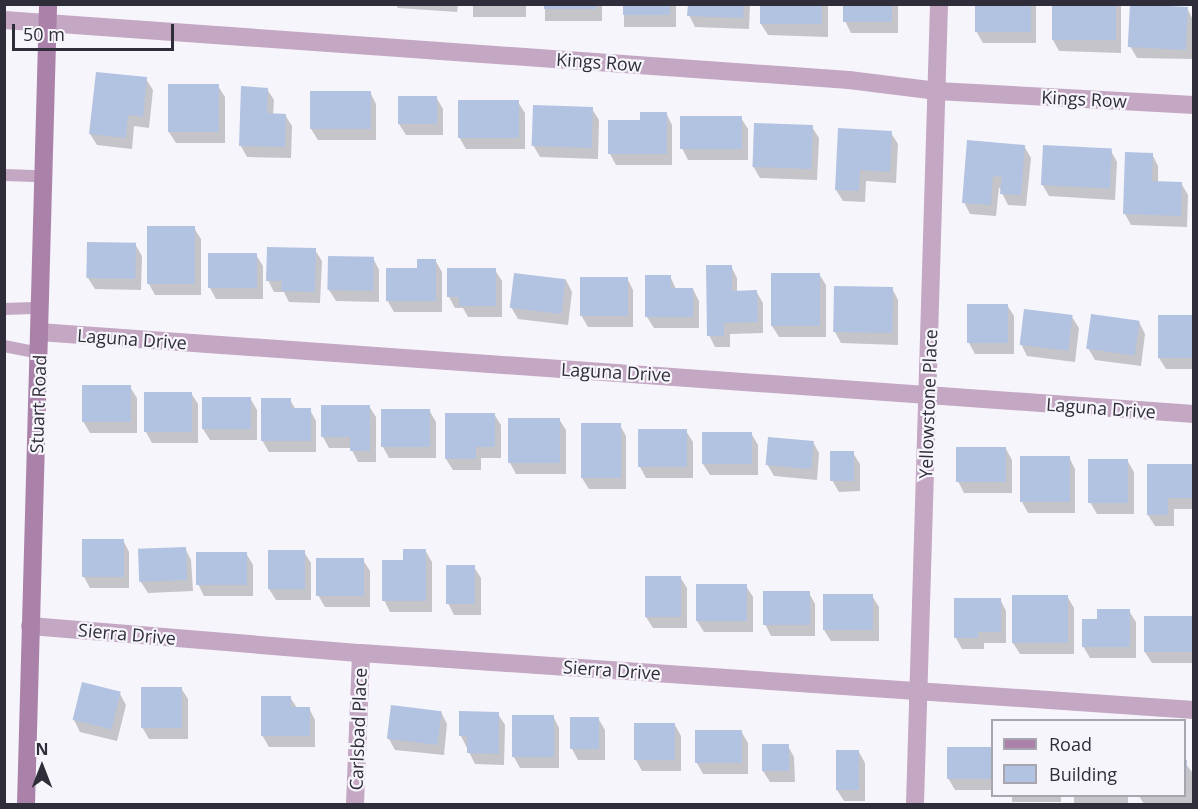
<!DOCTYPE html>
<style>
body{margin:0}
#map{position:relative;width:1198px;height:809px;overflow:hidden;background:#f7f5fc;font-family:"Open Sans",sans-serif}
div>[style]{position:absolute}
.shadow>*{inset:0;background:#0003;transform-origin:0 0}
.building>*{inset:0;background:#b2c2e1;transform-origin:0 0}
.lane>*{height:12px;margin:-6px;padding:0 6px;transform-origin:6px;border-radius:6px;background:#c3a7c3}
.street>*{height:18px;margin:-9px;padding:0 9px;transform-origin:9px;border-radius:9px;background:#c3a7c3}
.secondary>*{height:18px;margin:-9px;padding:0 9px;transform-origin:9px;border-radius:9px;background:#a981a9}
span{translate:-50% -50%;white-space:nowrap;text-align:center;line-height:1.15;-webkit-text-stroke:4.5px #f7f5fc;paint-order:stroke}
.street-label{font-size:18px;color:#302d3a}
.frame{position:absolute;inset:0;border:6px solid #302d3a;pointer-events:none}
.legend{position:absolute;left:991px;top:719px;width:195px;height:78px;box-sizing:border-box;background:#f7f5fc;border:2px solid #a7a5ae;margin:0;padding:8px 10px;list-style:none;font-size:18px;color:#302d3a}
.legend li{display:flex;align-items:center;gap:12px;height:30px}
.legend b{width:30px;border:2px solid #a7a5ae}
.north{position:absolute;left:12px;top:737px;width:60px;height:60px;-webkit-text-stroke:4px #f7f5fc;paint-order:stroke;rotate:0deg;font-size:16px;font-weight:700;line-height:24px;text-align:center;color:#302d3a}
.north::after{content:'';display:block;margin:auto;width:21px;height:27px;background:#302d3a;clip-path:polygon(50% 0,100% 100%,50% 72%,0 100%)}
.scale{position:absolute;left:12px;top:24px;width:162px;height:27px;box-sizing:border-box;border:3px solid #302d3a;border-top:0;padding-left:8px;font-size:18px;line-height:21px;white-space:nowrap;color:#302d3a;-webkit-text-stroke:4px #f7f5fc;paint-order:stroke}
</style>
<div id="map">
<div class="shadow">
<i style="clip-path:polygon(395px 4px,458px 4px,457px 12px,398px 8px)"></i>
<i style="left:473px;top:4px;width:53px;height:13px"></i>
<i style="left:545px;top:4px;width:57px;height:17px"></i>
<i style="left:624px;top:4px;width:52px;height:23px"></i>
<i style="clip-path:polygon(689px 4px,750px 4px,749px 29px,695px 27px,689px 15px)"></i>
<i style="clip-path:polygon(762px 4px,828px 4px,828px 37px,768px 35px,761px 24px)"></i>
<i style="clip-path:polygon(845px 4px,898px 4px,898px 33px,851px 33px,845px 21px)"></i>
<i style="clip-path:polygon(976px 4px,1036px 4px,1036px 43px,983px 43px,976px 31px)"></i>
<i style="clip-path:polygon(1090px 4px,1121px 4px,1121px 53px,1059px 51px,1053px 40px)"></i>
<i style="clip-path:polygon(1131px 4px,1187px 8px,1193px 20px,1193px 59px,1137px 58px,1130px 46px)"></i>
<i style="clip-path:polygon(146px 79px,153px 90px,149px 128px,134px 126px,132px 149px,97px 145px,90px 134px)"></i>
<i style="clip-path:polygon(218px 86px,225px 97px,225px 143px,176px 143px,169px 132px)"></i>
<i style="clip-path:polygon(267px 89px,274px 100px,273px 115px,285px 115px,292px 126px,291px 158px,247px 157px,241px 146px)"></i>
<i style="clip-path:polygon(370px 92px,376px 104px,376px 140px,318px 140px,311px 129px)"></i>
<i style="clip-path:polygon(436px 97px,443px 109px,443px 135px,406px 135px,399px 124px)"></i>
<i style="clip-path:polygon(518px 102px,525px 113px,525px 149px,466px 149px,459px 137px)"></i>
<i style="clip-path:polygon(592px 109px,599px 120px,598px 159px,540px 157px,533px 145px)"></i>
<i style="clip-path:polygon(666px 113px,672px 125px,672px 165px,616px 165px,610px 154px)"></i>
<i style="clip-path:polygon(741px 118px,748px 129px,748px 160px,688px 160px,682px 148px)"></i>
<i style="clip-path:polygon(812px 127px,819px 138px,817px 180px,760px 178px,753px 166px)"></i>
<i style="clip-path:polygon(891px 133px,898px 144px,896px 183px,866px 181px,865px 202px,843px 201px,836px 190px)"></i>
<i style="clip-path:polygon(1024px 146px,1031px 158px,1026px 206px,1008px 205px,999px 187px,996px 216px,970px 214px,964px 202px)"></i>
<i style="clip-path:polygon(1111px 151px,1117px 162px,1115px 200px,1049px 196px,1042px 184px)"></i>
<i style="clip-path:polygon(1152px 154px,1158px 166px,1158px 182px,1181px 183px,1188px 195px,1187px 227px,1131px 225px,1125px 214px)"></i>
<i style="clip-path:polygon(194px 228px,201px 239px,201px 295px,155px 295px,149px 284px)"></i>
<i style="clip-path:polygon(135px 244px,142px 256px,141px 290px,95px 289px,88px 278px)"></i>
<i style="clip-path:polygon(315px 250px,322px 261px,320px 303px,289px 302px,284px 292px,274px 292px,268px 280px)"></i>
<i style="clip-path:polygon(210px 255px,256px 255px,263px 266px,263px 299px,216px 299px,210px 288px)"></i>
<i style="clip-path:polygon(373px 258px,379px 270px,379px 302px,336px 301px,329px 290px)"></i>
<i style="clip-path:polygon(435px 260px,442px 272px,442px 312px,394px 312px,387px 300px,419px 270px)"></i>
<i style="clip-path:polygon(731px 266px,737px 278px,737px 292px,756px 291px,763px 303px,763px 333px,730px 334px,730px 347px,715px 347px,709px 335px)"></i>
<i style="clip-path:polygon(495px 270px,502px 281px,502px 317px,468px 317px,463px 308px,455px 308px,449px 297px)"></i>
<i style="clip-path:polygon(819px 274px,826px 285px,826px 337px,779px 337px,772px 326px)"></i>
<i style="clip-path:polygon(670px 276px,676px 289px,693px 289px,699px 301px,699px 328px,654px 328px,647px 317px)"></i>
<i style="clip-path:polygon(627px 278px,633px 290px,633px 327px,588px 327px,581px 315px)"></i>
<i style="clip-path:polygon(566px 280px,572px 292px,568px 325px,518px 319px,511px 307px)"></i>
<i style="clip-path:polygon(892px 288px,898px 300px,898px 345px,841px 343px,835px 332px)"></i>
<i style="clip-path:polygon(1007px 305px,1014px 316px,1014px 354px,975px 354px,969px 343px)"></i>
<i style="clip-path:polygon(1072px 317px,1079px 328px,1075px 362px,1027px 356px,1021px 344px)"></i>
<i style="clip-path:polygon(1159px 317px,1194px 317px,1194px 369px,1166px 369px,1159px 358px)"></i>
<i style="clip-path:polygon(1139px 322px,1145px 334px,1141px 366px,1095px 360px,1088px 348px)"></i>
<i style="clip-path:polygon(130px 387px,137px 398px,137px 433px,90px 433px,83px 421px)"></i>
<i style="clip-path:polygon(191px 393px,198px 404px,198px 443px,152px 443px,146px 432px)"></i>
<i style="clip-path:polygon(250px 398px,257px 410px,257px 440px,210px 440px,203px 429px)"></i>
<i style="clip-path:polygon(290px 400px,296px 410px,310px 410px,316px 421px,316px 452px,269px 452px,262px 440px)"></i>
<i style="clip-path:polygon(369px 406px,376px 417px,376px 462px,358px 462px,351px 448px,329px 448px,323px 437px)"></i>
<i style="clip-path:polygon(429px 410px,436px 422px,436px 458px,389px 458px,383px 447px)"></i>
<i style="clip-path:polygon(494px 414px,501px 425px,501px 458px,481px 458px,481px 470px,453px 470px,446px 459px)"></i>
<i style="clip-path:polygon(559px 419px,566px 430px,566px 474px,516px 474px,510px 463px)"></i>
<i style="clip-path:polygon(620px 425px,626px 436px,626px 489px,589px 489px,582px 478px)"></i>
<i style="clip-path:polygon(686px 431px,693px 442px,693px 478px,646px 478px,640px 467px)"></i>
<i style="clip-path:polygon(703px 433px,751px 433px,758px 445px,758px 475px,710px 475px,703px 464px)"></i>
<i style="clip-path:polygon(813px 442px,819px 453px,817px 480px,774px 476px,767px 464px)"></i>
<i style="clip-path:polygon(1006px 449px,1012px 460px,1012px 493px,964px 493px,958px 481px)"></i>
<i style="clip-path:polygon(853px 453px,860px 464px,860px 491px,839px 492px,832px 480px)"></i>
<i style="clip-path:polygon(1069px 457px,1075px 469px,1075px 513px,1028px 513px,1022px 502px)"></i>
<i style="clip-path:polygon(1127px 460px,1134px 472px,1134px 514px,1097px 514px,1090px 502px)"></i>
<i style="clip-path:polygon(1194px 466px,1194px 509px,1174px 509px,1174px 526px,1155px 526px,1148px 515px)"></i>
<i style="clip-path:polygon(123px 540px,129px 552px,129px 588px,90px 588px,84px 577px)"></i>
<i style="clip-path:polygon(185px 548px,191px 560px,193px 591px,148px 593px,141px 582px,140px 551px)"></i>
<i style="clip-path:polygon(425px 550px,432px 562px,432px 612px,390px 612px,384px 600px,405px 562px)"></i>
<i style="clip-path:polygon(304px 552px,311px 563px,311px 600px,276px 600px,269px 589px)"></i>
<i style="clip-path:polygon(246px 553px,253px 565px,253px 596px,204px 596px,198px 584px)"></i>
<i style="clip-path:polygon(363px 560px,370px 571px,370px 607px,325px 607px,318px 595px)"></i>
<i style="clip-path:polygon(474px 567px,481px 578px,481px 615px,454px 615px,448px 603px)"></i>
<i style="clip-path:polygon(680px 577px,687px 588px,687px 628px,653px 628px,646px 617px)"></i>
<i style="clip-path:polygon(746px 586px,753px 597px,753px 632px,704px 632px,697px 621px)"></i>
<i style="clip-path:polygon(809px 593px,815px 604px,815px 636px,771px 636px,765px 624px)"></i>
<i style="clip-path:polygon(872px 596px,879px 607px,879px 641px,831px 641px,824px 630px)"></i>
<i style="clip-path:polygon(1067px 596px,1074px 608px,1074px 654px,1020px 654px,1013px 643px)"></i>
<i style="clip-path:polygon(1000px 599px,1006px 611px,1006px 643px,984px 643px,984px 649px,962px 649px,956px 638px)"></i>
<i style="clip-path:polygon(1129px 611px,1136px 622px,1136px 658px,1090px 658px,1083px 646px,1098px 620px)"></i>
<i style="clip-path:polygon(1192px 617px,1194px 663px,1152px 663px,1145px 652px)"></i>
<i style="clip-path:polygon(181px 688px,188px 699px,188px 739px,149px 739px,142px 727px)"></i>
<i style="clip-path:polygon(120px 694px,126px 705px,117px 741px,80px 732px,74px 720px)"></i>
<i style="clip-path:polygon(290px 697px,297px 708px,309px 708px,315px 720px,315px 747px,269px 747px,262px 735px)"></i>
<i style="clip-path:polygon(441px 712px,447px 724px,444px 755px,395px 750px,389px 739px)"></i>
<i style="clip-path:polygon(498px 714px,505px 725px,504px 765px,475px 764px,461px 736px)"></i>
<i style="clip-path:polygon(553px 716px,559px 728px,559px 768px,520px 768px,514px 757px)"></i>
<i style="clip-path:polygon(598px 718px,605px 730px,605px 760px,578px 760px,572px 749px)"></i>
<i style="clip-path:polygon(675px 725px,681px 736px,681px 771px,642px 771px,636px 760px)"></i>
<i style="clip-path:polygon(741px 731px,748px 743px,748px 774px,703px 774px,697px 763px)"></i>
<i style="clip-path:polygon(788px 746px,794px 757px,795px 782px,770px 782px,763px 771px)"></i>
<i style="clip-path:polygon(948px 749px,992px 749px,992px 790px,955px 790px,948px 778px)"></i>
<i style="clip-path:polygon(837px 752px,859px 752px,865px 763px,865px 801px,844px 801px,837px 790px)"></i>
<i style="clip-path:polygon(1184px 762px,1193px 773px,1192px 804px,1144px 804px,1139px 796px,1184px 796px)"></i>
<i style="left:1012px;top:796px;width:49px;height:6px"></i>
<i style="left:1074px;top:796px;width:54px;height:9px"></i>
</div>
<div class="building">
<i style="left:544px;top:4px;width:52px;height:5px"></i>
<i style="left:623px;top:4px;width:47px;height:11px"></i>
<i style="clip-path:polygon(688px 4px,744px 4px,743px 18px,687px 16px)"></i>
<i style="left:760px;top:4px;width:62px;height:20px"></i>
<i style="left:843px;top:4px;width:49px;height:18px"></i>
<i style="left:975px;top:4px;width:56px;height:28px"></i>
<i style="left:1052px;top:4px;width:64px;height:36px"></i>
<i style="left:1130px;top:4px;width:58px;height:43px;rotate:3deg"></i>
<i style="clip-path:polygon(96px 72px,147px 77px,143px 117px,128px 115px,126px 138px,89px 134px)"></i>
<i style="left:168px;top:84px;width:51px;height:48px"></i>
<i style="clip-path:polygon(241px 86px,268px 88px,267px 113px,286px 114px,285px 147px,239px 146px)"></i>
<i style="left:310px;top:91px;width:61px;height:38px"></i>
<i style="left:398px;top:96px;width:39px;height:28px"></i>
<i style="left:458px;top:100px;width:61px;height:38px"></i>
<i style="left:533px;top:105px;width:60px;height:41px;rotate:2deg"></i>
<i style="clip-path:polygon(640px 112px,667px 112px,667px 154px,608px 154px,608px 120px,640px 120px)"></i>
<i style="left:680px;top:116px;width:62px;height:33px"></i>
<i style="left:754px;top:123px;width:59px;height:44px;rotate:2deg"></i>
<i style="clip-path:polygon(838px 128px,892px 131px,890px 172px,860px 170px,859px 191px,835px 190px)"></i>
<i style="clip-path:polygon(967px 140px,1025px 145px,1021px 195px,1000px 194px,1002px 177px,993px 176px,991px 205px,962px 203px)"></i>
<i style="left:1043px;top:145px;width:69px;height:40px;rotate:3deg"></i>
<i style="clip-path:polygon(1125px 152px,1153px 153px,1152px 181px,1182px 182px,1181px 216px,1123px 214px)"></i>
<i style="left:147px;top:226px;width:48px;height:58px"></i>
<i style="left:87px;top:242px;width:49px;height:36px;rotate:1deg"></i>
<i style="clip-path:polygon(267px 247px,316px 248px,315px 292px,281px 291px,282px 281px,266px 281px)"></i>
<i style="left:208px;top:253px;width:49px;height:35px"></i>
<i style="left:328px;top:256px;width:46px;height:34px;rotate:1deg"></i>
<i style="clip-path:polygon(417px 259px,436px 259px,436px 301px,386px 301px,386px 268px,417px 268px)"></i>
<i style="clip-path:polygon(706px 265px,732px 265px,732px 291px,757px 290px,758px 322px,724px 323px,724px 336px,707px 336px)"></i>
<i style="clip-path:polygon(447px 268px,496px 268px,496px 306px,459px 306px,459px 297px,447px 297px)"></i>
<i style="left:514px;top:273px;width:52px;height:35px;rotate:7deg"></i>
<i style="left:771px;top:273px;width:49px;height:53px"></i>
<i style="clip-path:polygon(645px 275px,671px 275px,671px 288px,693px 288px,693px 317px,645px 317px)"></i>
<i style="left:580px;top:277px;width:48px;height:39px"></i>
<i style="left:834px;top:286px;width:59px;height:46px;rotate:1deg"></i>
<i style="left:967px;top:304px;width:41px;height:39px"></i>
<i style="left:1024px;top:309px;width:49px;height:36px;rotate:7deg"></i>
<i style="left:1091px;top:314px;width:49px;height:35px;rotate:8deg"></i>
<i style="left:1158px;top:315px;width:36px;height:43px"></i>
<i style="left:82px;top:385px;width:49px;height:37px"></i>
<i style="left:144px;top:392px;width:48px;height:40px"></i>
<i style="left:202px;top:397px;width:49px;height:32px"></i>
<i style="clip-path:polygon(261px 398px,291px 398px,291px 408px,311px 408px,311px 441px,261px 441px)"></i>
<i style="clip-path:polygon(321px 405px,370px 405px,370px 451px,350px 451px,350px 437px,321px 437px)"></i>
<i style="left:381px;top:409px;width:49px;height:38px"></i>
<i style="clip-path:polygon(445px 413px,495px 413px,495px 447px,476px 447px,476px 459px,445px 459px)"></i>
<i style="left:508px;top:418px;width:52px;height:45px"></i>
<i style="left:581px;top:423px;width:40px;height:55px"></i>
<i style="left:638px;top:429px;width:49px;height:38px"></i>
<i style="left:702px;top:432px;width:50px;height:32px"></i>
<i style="left:768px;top:437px;width:46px;height:28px;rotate:5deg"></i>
<i style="left:956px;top:447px;width:50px;height:35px"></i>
<i style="left:830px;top:451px;width:24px;height:30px"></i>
<i style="left:1020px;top:456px;width:50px;height:46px"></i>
<i style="left:1088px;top:459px;width:40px;height:44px"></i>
<i style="clip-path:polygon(1147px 464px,1194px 464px,1194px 498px,1168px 498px,1168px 515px,1147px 515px)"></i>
<i style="left:82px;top:539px;width:42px;height:38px"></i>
<i style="left:186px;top:547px;width:33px;height:48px;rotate:88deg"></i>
<i style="clip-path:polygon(403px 549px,426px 549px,426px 601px,382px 601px,382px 560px,403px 560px)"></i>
<i style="left:268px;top:550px;width:37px;height:39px"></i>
<i style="left:196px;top:552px;width:51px;height:33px"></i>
<i style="left:316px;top:558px;width:48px;height:38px"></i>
<i style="left:446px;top:565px;width:29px;height:39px"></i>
<i style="left:645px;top:576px;width:36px;height:41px"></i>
<i style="left:696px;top:584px;width:51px;height:37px"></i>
<i style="left:763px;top:591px;width:47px;height:34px"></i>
<i style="left:823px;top:594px;width:50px;height:36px"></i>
<i style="left:1012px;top:595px;width:56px;height:48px"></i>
<i style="clip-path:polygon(954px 598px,1001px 598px,1001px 632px,978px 632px,978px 638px,954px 638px)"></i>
<i style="clip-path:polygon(1097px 609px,1130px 609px,1130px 647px,1082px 647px,1082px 619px,1097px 619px)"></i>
<i style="left:1144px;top:616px;width:48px;height:36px"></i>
<i style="left:82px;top:682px;width:40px;height:39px;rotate:14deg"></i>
<i style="left:141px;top:687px;width:41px;height:41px"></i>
<i style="clip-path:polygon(261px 696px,291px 696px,291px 707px,310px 707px,310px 736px,261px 736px)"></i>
<i style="left:391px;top:705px;width:51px;height:34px;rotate:7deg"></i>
<i style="clip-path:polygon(459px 711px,499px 712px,499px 754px,467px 753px,467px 736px,459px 736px)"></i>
<i style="left:512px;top:715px;width:42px;height:42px"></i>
<i style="left:570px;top:717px;width:29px;height:32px"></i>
<i style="left:634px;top:723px;width:41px;height:37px"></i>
<i style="left:695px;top:730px;width:47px;height:33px"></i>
<i style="left:789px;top:744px;width:27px;height:27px;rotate:90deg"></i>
<i style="left:947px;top:747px;width:45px;height:32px"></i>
<i style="left:836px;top:750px;width:23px;height:40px"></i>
<i style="clip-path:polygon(1184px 760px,1187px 760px,1186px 785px,1184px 785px)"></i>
</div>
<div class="lane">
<i style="left:4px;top:175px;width:37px;rotate:2deg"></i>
<i style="left:4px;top:309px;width:36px;rotate:-2deg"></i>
<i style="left:4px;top:346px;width:37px;rotate:11deg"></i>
</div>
<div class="street">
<i style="left:4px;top:20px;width:847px;rotate:4.06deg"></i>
<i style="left:849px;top:80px;width:89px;rotate:7.1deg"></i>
<i style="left:937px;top:91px;width:257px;rotate:3.1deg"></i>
<i style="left:39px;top:332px;width:1158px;rotate:4.06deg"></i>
<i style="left:30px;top:626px;width:332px;rotate:4.7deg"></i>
<i style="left:361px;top:653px;width:835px;rotate:3.91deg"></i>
<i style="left:355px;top:804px;width:151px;rotate:-87.7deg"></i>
<i style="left:915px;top:804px;width:800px;rotate:-88.28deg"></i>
</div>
<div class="secondary">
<i style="left:26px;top:804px;width:800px;rotate:-88.42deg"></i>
</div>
<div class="street-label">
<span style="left:599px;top:62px;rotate:4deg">Kings Row</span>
<span style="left:1084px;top:99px;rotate:3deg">Kings Row</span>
<span style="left:132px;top:339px;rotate:4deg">Laguna Drive</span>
<span style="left:616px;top:372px;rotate:3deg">Laguna Drive</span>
<span style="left:38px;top:404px;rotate:-88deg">Stuart Road</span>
<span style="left:928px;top:404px;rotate:-88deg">Yellowstone Place</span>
<span style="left:1101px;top:408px;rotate:4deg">Laguna Drive</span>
<span style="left:127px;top:634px;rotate:5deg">Sierra Drive</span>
<span style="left:612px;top:670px;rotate:4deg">Sierra Drive</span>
<span style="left:358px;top:729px;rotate:-88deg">Carlsbad Place</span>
</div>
<div class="frame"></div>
<ul class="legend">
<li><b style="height:8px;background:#a981a9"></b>Road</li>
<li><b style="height:16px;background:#b2c2e1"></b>Building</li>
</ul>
<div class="north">N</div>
<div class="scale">50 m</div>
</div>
